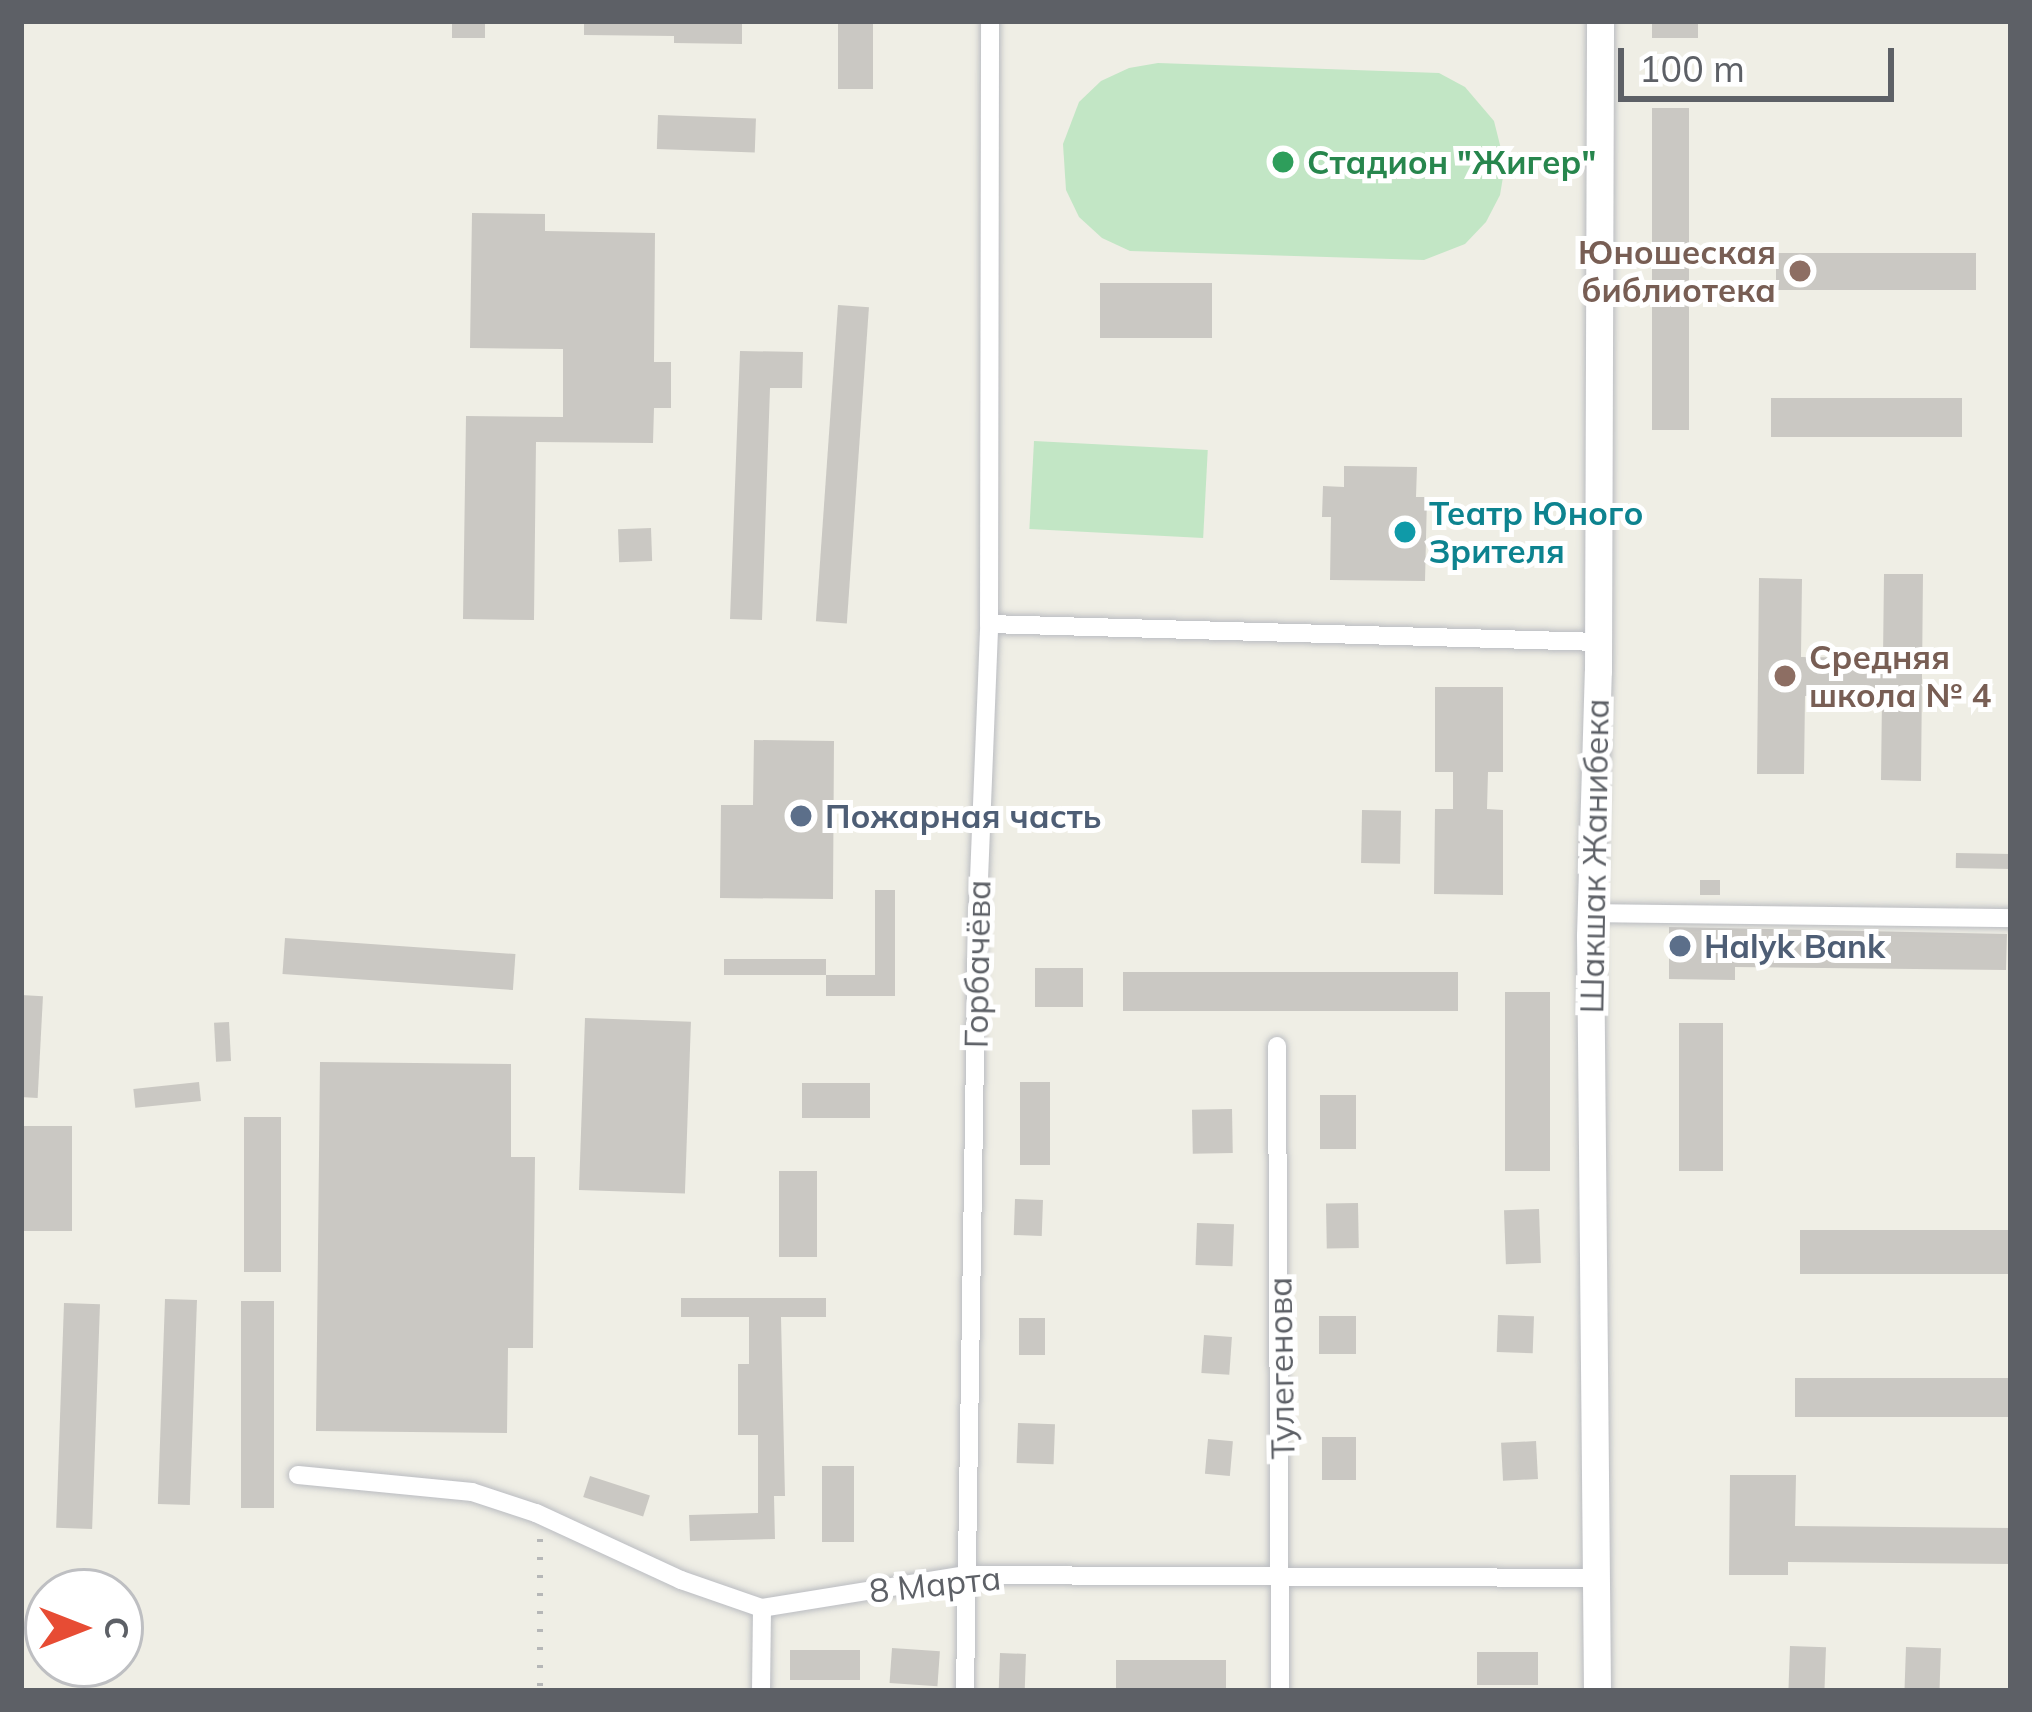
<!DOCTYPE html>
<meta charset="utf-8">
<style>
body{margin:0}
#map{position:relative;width:2032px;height:1712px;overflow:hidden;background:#efeee5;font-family:Mulish,sans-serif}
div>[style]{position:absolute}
.green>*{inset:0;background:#c2e6c5;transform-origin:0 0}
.building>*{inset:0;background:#cac8c3;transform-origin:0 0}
.roads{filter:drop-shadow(0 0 3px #babcc1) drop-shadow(0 0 3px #babcc1)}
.street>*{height:18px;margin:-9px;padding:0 9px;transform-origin:9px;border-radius:9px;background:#fff}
.secondary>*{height:27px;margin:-13.5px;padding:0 13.5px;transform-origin:13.5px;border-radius:13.5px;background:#fff}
.rail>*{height:6px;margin-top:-3px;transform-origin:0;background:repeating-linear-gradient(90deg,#b6b7b7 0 3px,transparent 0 18px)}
.dots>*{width:33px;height:33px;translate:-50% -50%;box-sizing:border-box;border:6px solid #fff;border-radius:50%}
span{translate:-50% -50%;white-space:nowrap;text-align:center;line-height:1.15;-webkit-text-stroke:10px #fff;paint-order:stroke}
.leisure-label{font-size:33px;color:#27864d;font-weight:700}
.left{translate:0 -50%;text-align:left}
.education-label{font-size:33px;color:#785e54;font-weight:700}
.right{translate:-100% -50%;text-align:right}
.culture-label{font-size:33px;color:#0d838f;font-weight:700}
.service-label{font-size:33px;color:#4e5e75;font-weight:700}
.street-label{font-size:33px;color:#5d6066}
.frame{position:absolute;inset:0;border:24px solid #5d6066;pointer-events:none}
.north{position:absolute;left:24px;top:1568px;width:120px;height:120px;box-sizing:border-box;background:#fff;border:3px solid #bebfc2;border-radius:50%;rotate:90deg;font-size:33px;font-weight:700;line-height:48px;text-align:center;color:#5d6066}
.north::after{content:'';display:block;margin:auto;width:42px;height:54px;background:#e74c34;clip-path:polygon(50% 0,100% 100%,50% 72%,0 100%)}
.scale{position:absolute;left:1618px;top:48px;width:276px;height:54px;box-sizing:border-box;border:6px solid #5d6066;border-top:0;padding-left:15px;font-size:36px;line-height:42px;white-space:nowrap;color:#5d6066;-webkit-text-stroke:9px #fff;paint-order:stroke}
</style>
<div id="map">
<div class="green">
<i style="clip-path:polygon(1158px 63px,1439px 73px,1465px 87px,1494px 121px,1505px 165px,1500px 195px,1486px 222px,1465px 244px,1424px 260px,1130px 251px,1102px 238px,1079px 217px,1066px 190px,1063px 144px,1079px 102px,1101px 81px,1129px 68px)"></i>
<i style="left:1034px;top:441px;width:174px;height:88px;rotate:3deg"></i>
</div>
<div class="building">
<i style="left:452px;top:21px;width:33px;height:17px"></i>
<i style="clip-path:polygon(584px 21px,742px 21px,742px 44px,674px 43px,674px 36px,584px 35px)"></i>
<i style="left:838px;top:21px;width:35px;height:68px"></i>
<i style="left:1652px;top:21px;width:46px;height:17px"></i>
<i style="left:1652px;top:108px;width:37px;height:322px"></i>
<i style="left:658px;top:115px;width:98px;height:34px;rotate:2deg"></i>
<i style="clip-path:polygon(472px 213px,545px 214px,545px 231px,655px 233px,654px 362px,671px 362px,671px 408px,654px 408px,653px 443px,536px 442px,534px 620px,463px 619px,466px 416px,563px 417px,563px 349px,470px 348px)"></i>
<i style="left:1776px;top:253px;width:200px;height:37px"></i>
<i style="left:1100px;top:283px;width:112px;height:55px"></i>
<i style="left:838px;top:305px;width:31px;height:317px;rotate:4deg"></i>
<i style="clip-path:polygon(740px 351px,803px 352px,802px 388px,770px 388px,762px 620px,730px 619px)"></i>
<i style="left:1771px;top:398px;width:191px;height:39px"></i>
<i style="clip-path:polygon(1344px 466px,1417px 467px,1416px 497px,1427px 497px,1425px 581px,1330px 580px,1331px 517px,1322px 517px,1323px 486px,1344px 487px)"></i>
<i style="left:651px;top:528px;width:33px;height:33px;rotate:88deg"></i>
<i style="clip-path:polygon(1884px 574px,1923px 574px,1921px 781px,1881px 780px,1882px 697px,1805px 696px,1804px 774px,1757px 774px,1759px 578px,1802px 579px,1801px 657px,1883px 658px)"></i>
<i style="clip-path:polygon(1435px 687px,1503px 687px,1503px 772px,1488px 772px,1487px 809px,1503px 810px,1503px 895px,1434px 894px,1435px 809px,1453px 809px,1453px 772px,1435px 772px)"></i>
<i style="clip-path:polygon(754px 740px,834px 741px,833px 899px,720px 898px,721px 805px,753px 805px)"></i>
<i style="left:1362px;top:810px;width:39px;height:53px;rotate:1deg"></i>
<i style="left:1956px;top:853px;width:55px;height:15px;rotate:1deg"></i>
<i style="left:1700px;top:880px;width:20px;height:15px"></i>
<i style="clip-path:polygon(875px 890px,895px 890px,895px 996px,826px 996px,826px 975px,875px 975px)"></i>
<i style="clip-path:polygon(1669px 927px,2007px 934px,2006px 970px,1735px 967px,1735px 980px,1669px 979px)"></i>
<i style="left:285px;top:938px;width:231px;height:36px;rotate:4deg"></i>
<i style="left:724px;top:959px;width:102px;height:16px"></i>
<i style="left:1035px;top:968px;width:48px;height:39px"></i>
<i style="left:1123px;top:972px;width:335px;height:39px"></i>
<i style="left:1505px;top:992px;width:45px;height:179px"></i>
<i style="left:21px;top:995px;width:22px;height:102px;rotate:3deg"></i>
<i style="left:585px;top:1018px;width:106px;height:172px;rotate:2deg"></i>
<i style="left:229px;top:1022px;width:39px;height:15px;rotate:87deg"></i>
<i style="left:1679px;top:1023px;width:44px;height:148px"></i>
<i style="clip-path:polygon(320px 1062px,511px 1064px,511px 1157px,535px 1157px,533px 1348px,508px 1348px,507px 1433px,316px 1431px)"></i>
<i style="left:199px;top:1082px;width:19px;height:66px;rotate:84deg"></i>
<i style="left:1020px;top:1082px;width:30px;height:83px"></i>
<i style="left:802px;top:1083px;width:68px;height:35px"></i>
<i style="left:1320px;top:1095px;width:36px;height:54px"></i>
<i style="left:1232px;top:1109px;width:44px;height:40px;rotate:89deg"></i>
<i style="left:244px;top:1117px;width:37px;height:155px"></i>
<i style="left:21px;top:1126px;width:51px;height:105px"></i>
<i style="left:779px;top:1171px;width:38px;height:86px"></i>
<i style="left:1015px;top:1199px;width:28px;height:36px;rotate:2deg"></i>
<i style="left:1358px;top:1203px;width:45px;height:32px;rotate:89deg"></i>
<i style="left:1539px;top:1209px;width:54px;height:35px;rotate:88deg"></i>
<i style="left:1197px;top:1223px;width:37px;height:42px;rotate:2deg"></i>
<i style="left:1800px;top:1230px;width:211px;height:44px"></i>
<i style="clip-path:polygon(681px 1298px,826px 1298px,826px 1317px,781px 1317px,785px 1496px,774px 1496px,775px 1539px,690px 1541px,689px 1515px,758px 1513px,758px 1435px,738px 1435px,738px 1364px,749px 1364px,749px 1317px,681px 1317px)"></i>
<i style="left:165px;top:1299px;width:32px;height:205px;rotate:2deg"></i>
<i style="left:241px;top:1301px;width:33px;height:207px"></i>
<i style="left:64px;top:1303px;width:36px;height:225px;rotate:2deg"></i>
<i style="left:1498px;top:1315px;width:36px;height:37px;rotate:2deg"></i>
<i style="left:1319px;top:1316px;width:37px;height:38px"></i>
<i style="left:1019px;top:1318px;width:26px;height:37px"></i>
<i style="left:1204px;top:1335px;width:28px;height:38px;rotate:4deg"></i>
<i style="left:1795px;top:1378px;width:216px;height:39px"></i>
<i style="left:1018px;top:1423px;width:37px;height:40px;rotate:2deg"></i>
<i style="left:1322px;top:1437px;width:34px;height:43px"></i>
<i style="left:1208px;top:1439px;width:25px;height:35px;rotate:5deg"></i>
<i style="left:1536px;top:1441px;width:38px;height:35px;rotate:87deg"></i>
<i style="left:822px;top:1466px;width:32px;height:76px"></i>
<i style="clip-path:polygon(1730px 1475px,1796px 1475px,1795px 1526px,2011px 1528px,2011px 1564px,1788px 1562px,1788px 1575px,1729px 1575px)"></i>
<i style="left:590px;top:1476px;width:63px;height:22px;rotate:18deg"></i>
<i style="left:1790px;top:1646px;width:36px;height:45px;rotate:2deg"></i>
<i style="left:1906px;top:1647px;width:35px;height:44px;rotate:2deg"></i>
<i style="left:892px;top:1648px;width:48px;height:35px;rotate:4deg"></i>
<i style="left:860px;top:1650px;width:30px;height:70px;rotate:90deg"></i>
<i style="left:1477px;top:1652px;width:61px;height:33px"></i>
<i style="left:1000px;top:1653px;width:26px;height:38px;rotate:2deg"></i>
<i style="left:1116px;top:1660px;width:110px;height:31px"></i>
</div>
<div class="roads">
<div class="street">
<i style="left:989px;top:624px;width:609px;rotate:1.69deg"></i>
<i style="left:1592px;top:913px;width:419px;rotate:0.7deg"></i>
<i style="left:1277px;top:1046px;width:645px;rotate:89.73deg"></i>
<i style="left:298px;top:1475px;width:175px;rotate:5.6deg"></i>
<i style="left:472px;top:1492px;width:67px;rotate:18.2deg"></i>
<i style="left:536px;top:1513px;width:160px;rotate:24.8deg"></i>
<i style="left:681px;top:1580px;width:86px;rotate:19.1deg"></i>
<i style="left:762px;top:1608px;width:206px;rotate:-9.2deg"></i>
<i style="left:965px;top:1575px;width:632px;rotate:0.27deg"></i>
<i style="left:761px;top:1691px;width:83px;rotate:-89.3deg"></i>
<i style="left:965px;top:1691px;width:762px;rotate:-89.1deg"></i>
<i style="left:977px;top:929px;width:305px;rotate:-87.7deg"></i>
<i style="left:989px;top:624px;width:603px;rotate:-89.9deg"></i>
</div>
<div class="secondary">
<i style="left:1597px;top:1691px;width:755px;rotate:-90.53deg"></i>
<i style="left:1590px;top:936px;width:265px;rotate:-88.3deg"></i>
<i style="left:1598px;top:671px;width:650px;rotate:-89.82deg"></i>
</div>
</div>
<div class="rail">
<i style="left:540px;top:1539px;width:152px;rotate:90deg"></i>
</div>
<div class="dots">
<i style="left:1283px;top:162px;background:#2e9e5b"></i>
<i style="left:1800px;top:271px;background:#8d6e63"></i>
<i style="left:1405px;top:532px;background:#0f9aa8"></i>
<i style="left:1785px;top:676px;background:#8d6e63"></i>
<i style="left:801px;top:816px;background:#5c6f8a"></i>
<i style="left:1680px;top:946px;background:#5c6f8a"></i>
</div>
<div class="leisure-label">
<span class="left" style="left:1307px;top:162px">Стадион "Жигер"</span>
</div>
<div class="education-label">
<span class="right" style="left:1776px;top:271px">Юношеская<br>библиотека</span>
<span class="left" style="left:1809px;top:676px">Средняя<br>школа № 4</span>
</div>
<div class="culture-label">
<span class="left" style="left:1429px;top:532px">Театр Юного<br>Зрителя</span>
</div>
<div class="service-label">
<span class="left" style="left:825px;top:816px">Пожарная часть</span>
<span class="left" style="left:1704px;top:946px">Halyk Bank</span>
</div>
<div class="street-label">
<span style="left:1594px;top:856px;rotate:-89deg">Шакшак Жанибека</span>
<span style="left:977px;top:964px;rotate:-89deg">Горбачёва</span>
<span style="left:1281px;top:1368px;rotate:-91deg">Тулегенова</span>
<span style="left:935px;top:1584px;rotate:-6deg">8 Марта</span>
</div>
<div class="frame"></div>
<div class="north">С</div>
<div class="scale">100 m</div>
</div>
